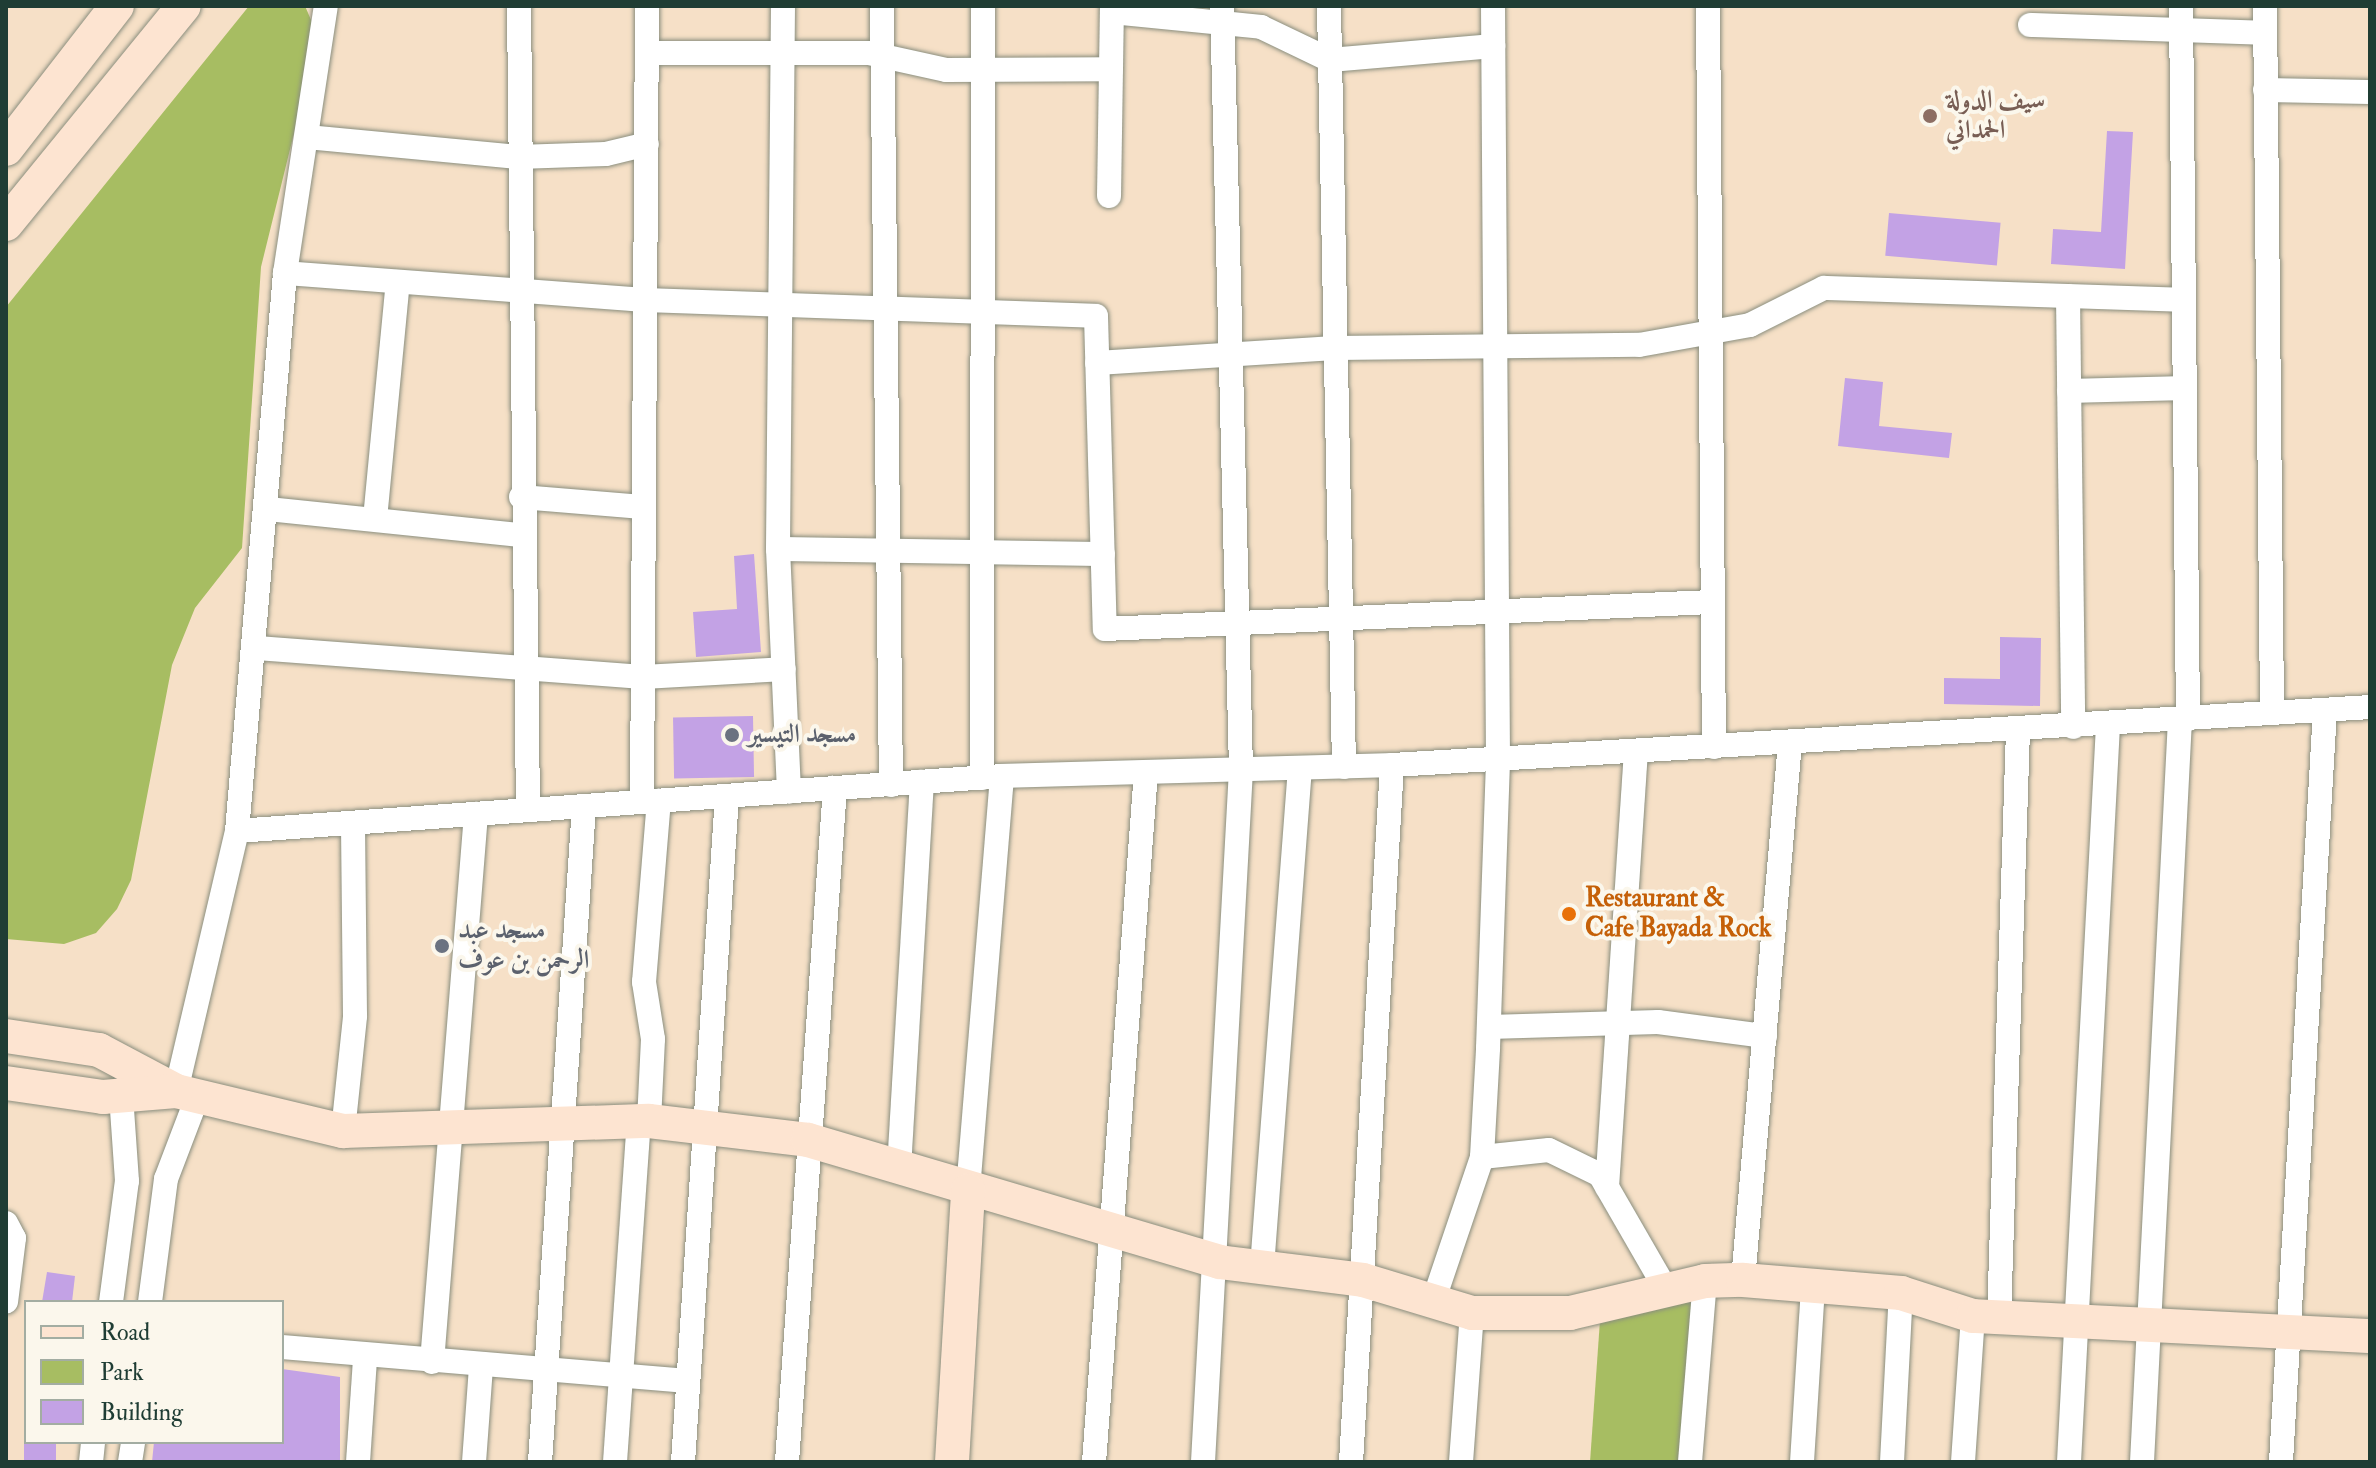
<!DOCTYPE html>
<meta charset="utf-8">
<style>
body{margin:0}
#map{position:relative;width:2376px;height:1468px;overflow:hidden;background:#f6e0c7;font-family:"IM FELL Double Pica",Amiri,serif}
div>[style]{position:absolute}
.green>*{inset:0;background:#a7bd62}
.building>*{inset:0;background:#c3a2e5;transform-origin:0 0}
.roads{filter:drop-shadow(0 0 2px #8a8e7e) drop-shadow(0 0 2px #8a8e7e)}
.street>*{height:24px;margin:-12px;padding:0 12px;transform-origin:12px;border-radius:12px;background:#fff}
.secondary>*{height:34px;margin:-17px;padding:0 17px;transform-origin:17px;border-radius:17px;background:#fde4d1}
.dots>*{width:22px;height:22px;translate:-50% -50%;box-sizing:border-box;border:4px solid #fbf7ec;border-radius:50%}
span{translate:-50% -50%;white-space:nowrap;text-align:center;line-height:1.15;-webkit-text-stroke:8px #fbf7ec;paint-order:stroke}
.education-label{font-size:26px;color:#785e54;font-weight:700}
.left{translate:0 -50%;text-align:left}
.worship-label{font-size:26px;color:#5b616d;font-weight:700}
.food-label{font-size:26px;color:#c56008;font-weight:700}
.frame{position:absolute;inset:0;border:8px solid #1f3d34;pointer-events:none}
.legend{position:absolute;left:24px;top:1300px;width:260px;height:144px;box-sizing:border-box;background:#fbf7ec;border:2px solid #a3ada2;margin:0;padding:10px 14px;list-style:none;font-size:24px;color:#1f3d34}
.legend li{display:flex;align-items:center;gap:16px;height:40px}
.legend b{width:40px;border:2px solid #a3ada2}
</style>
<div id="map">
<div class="green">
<i style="clip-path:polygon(249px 6px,305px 6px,318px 36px,261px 267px,242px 548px,195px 608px,172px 665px,131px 880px,117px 909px,96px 933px,64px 944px,6px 939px,6px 307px)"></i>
<i style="clip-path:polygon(1705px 1281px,1690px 1462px,1590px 1462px,1601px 1306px)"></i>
</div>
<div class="building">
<i style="clip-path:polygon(2107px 131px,2133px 132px,2125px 269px,2051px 264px,2053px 229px,2101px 232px)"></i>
<i style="left:1889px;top:213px;width:112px;height:43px;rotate:5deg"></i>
<i style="clip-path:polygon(1845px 378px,1883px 382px,1879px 426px,1952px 433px,1949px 458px,1838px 446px)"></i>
<i style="clip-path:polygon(754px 554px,761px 652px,696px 657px,693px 612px,737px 609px,734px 556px)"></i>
<i style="clip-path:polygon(2000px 637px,2041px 638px,2040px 706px,1944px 704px,1944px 678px,2000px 679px)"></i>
<i style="left:753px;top:716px;width:61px;height:80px;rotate:89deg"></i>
<i style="clip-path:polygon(47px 1272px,75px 1276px,72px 1302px,42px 1302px)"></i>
<i style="clip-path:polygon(282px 1369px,340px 1377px,340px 1462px,152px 1462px,154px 1442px,282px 1442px)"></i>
<i style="left:24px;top:1442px;width:32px;height:20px"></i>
</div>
<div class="roads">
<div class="street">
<i style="left:519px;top:6px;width:804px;rotate:89.36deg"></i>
<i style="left:783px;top:6px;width:543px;rotate:90.53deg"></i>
<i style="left:778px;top:549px;width:243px;rotate:87.4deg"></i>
<i style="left:882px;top:6px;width:779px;rotate:89.34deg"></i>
<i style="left:1329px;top:6px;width:761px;rotate:88.87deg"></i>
<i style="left:1708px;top:6px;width:741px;rotate:89.54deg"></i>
<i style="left:2181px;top:6px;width:713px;rotate:89.44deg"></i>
<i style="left:2265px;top:6px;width:707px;rotate:89.43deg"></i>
<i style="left:1112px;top:12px;width:150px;rotate:5.7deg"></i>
<i style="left:1261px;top:27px;width:76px;rotate:25.6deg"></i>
<i style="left:1330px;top:60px;width:164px;rotate:-4.9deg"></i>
<i style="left:2030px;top:25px;width:235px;rotate:1.9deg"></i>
<i style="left:649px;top:53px;width:220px"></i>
<i style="left:869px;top:53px;width:79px;rotate:12.4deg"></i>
<i style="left:946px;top:70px;width:165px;rotate:-0.3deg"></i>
<i style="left:2265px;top:90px;width:105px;rotate:1.1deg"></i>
<i style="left:307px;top:137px;width:212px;rotate:5.4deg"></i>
<i style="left:518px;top:157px;width:88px;rotate:-2deg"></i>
<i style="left:606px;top:154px;width:42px;rotate:-13.7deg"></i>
<i style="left:1109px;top:196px;width:190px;rotate:-89.1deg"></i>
<i style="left:285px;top:273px;width:359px;rotate:4.3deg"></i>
<i style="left:643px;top:300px;width:453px;rotate:2deg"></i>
<i style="left:1096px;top:316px;width:313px;rotate:88.4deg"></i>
<i style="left:1105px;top:629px;width:608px;rotate:-2.55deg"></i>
<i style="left:2068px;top:296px;width:431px;rotate:89.3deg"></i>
<i style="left:1097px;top:363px;width:238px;rotate:-3.6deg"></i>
<i style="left:1335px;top:348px;width:304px;rotate:-0.6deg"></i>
<i style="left:1639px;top:345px;width:113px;rotate:-10.2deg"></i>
<i style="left:1750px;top:325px;width:83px;rotate:-26.6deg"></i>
<i style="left:1824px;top:288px;width:360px;rotate:1.9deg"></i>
<i style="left:2069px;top:391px;width:116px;rotate:-1.5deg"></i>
<i style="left:521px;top:497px;width:122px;rotate:4.7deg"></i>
<i style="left:268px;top:509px;width:254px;rotate:5.9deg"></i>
<i style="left:375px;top:519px;width:238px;rotate:-84.5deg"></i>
<i style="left:778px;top:549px;width:325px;rotate:0.9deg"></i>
<i style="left:257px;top:648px;width:387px;rotate:4.3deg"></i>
<i style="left:643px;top:677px;width:141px;rotate:-3.2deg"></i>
<i style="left:982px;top:778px;width:772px;rotate:-89.93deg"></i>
<i style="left:642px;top:802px;width:796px;rotate:-89.64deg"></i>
<i style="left:237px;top:831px;width:560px;rotate:-85.08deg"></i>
<i style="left:285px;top:273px;width:270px;rotate:-81.3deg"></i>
<i style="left:1489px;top:1027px;width:169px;rotate:-1.7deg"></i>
<i style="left:1658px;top:1022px;width:108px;rotate:7.5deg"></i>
<i style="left:176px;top:1091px;width:267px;rotate:-76.8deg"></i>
<i style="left:237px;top:831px;width:767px;rotate:-4.11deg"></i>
<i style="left:1002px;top:776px;width:390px;rotate:-1.6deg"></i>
<i style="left:1392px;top:765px;width:980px;rotate:-3.39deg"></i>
<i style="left:649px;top:1121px;width:82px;rotate:-87.2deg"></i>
<i style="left:653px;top:1039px;width:58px;rotate:-99deg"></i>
<i style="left:644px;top:982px;width:182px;rotate:-85.3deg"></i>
<i style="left:343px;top:1131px;width:116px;rotate:-84deg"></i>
<i style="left:355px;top:1016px;width:193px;rotate:-90.6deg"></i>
<i style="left:1482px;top:1157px;width:67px;rotate:-6deg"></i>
<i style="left:1549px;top:1150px;width:57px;rotate:26.1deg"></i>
<i style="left:1600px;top:1175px;width:134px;rotate:60deg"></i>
<i style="left:899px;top:1168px;width:387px;rotate:-86.6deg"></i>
<i style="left:1607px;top:1187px;width:436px;rotate:-86.2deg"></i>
<i style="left:968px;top:1190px;width:415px;rotate:-85.3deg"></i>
<i style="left:6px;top:1223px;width:17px;rotate:62deg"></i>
<i style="left:14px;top:1238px;width:64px;rotate:97.1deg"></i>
<i style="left:1262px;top:1267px;width:500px;rotate:-85.65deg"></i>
<i style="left:1743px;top:1280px;width:539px;rotate:-85deg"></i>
<i style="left:111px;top:1302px;width:122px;rotate:-82.5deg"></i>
<i style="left:127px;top:1181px;width:85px;rotate:-94deg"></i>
<i style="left:150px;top:1302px;width:124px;rotate:-82.6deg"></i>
<i style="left:166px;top:1179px;width:87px;rotate:-69.1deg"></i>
<i style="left:1433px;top:1302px;width:153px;rotate:-71.3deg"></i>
<i style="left:1482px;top:1157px;width:109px;rotate:-86.8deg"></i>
<i style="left:1488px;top:1048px;width:289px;rotate:-88deg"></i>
<i style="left:1498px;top:759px;width:753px;rotate:-90.38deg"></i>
<i style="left:1999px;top:1318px;width:588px;rotate:-88.15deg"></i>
<i style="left:282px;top:1347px;width:407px;rotate:4.8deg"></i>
<i style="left:432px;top:1362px;width:550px;rotate:-85.41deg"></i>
<i style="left:91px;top:1462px;width:20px;rotate:-84deg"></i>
<i style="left:130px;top:1462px;width:20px;rotate:-81deg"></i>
<i style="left:358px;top:1462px;width:104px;rotate:-86.1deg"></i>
<i style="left:474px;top:1462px;width:96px;rotate:-85.8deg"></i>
<i style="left:540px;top:1462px;width:657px;rotate:-86.16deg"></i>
<i style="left:615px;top:1462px;width:342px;rotate:-86deg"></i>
<i style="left:683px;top:1462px;width:667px;rotate:-86.22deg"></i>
<i style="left:787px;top:1462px;width:676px;rotate:-85.93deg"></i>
<i style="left:1094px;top:1462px;width:692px;rotate:-85.69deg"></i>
<i style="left:1203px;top:1462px;width:693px;rotate:-86.86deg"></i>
<i style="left:1241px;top:770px;width:764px;rotate:-91.42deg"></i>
<i style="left:1351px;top:1462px;width:698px;rotate:-86.63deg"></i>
<i style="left:1461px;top:1462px;width:149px;rotate:-85.8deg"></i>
<i style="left:1690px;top:1462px;width:182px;rotate:-85.3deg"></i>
<i style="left:1802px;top:1462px;width:177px;rotate:-86.4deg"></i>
<i style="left:1892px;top:1462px;width:169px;rotate:-87deg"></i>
<i style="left:1963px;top:1462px;width:146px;rotate:-86.1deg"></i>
<i style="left:2069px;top:1462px;width:739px;rotate:-86.97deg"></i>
<i style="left:2142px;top:1462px;width:743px;rotate:-87.07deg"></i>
<i style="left:2281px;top:1462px;width:753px;rotate:-86.65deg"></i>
</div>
<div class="secondary">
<i style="left:6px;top:149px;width:181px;rotate:-52.2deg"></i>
<i style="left:6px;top:224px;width:281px;rotate:-50.8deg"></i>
<i style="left:6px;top:1036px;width:94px;rotate:8.6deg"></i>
<i style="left:99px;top:1050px;width:87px;rotate:28deg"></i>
<i style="left:176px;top:1091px;width:172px;rotate:13.5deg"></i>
<i style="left:343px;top:1131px;width:306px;rotate:-1.9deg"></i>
<i style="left:649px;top:1121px;width:160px;rotate:6.8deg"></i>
<i style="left:808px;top:1140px;width:429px;rotate:16.5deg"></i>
<i style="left:1219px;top:1262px;width:145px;rotate:7.1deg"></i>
<i style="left:1363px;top:1280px;width:114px;rotate:16.8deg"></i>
<i style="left:1472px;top:1313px;width:98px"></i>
<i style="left:1570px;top:1313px;width:139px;rotate:-13.3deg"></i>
<i style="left:1705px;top:1281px;width:38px;rotate:-2deg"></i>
<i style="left:1743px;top:1280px;width:159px;rotate:4.7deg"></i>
<i style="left:1901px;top:1293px;width:76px;rotate:17.7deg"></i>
<i style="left:1973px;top:1316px;width:398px;rotate:2.9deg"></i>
<i style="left:6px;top:1083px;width:98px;rotate:8.2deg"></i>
<i style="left:103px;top:1097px;width:73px;rotate:-4.7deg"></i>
<i style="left:952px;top:1462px;width:272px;rotate:-86.6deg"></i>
</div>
</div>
<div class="dots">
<i style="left:1930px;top:116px;background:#8d6e63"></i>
<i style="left:732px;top:735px;background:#6b7280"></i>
<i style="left:1569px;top:914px;background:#e8710a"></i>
<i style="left:442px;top:946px;background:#6b7280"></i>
</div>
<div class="education-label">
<span class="left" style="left:1946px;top:116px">سيف الدولة<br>الحمداني</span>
</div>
<div class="worship-label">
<span class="left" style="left:748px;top:735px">مسجد التيسير</span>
<span class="left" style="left:458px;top:946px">مسجد عبد<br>الرحمن بن عوف</span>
</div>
<div class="food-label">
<span class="left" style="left:1585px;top:914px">Restaurant &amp;<br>Cafe Bayada Rock</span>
</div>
<div class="frame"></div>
<ul class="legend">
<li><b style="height:10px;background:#fde4d1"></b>Road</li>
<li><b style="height:22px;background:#a7bd62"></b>Park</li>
<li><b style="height:22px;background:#c3a2e5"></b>Building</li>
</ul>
</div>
